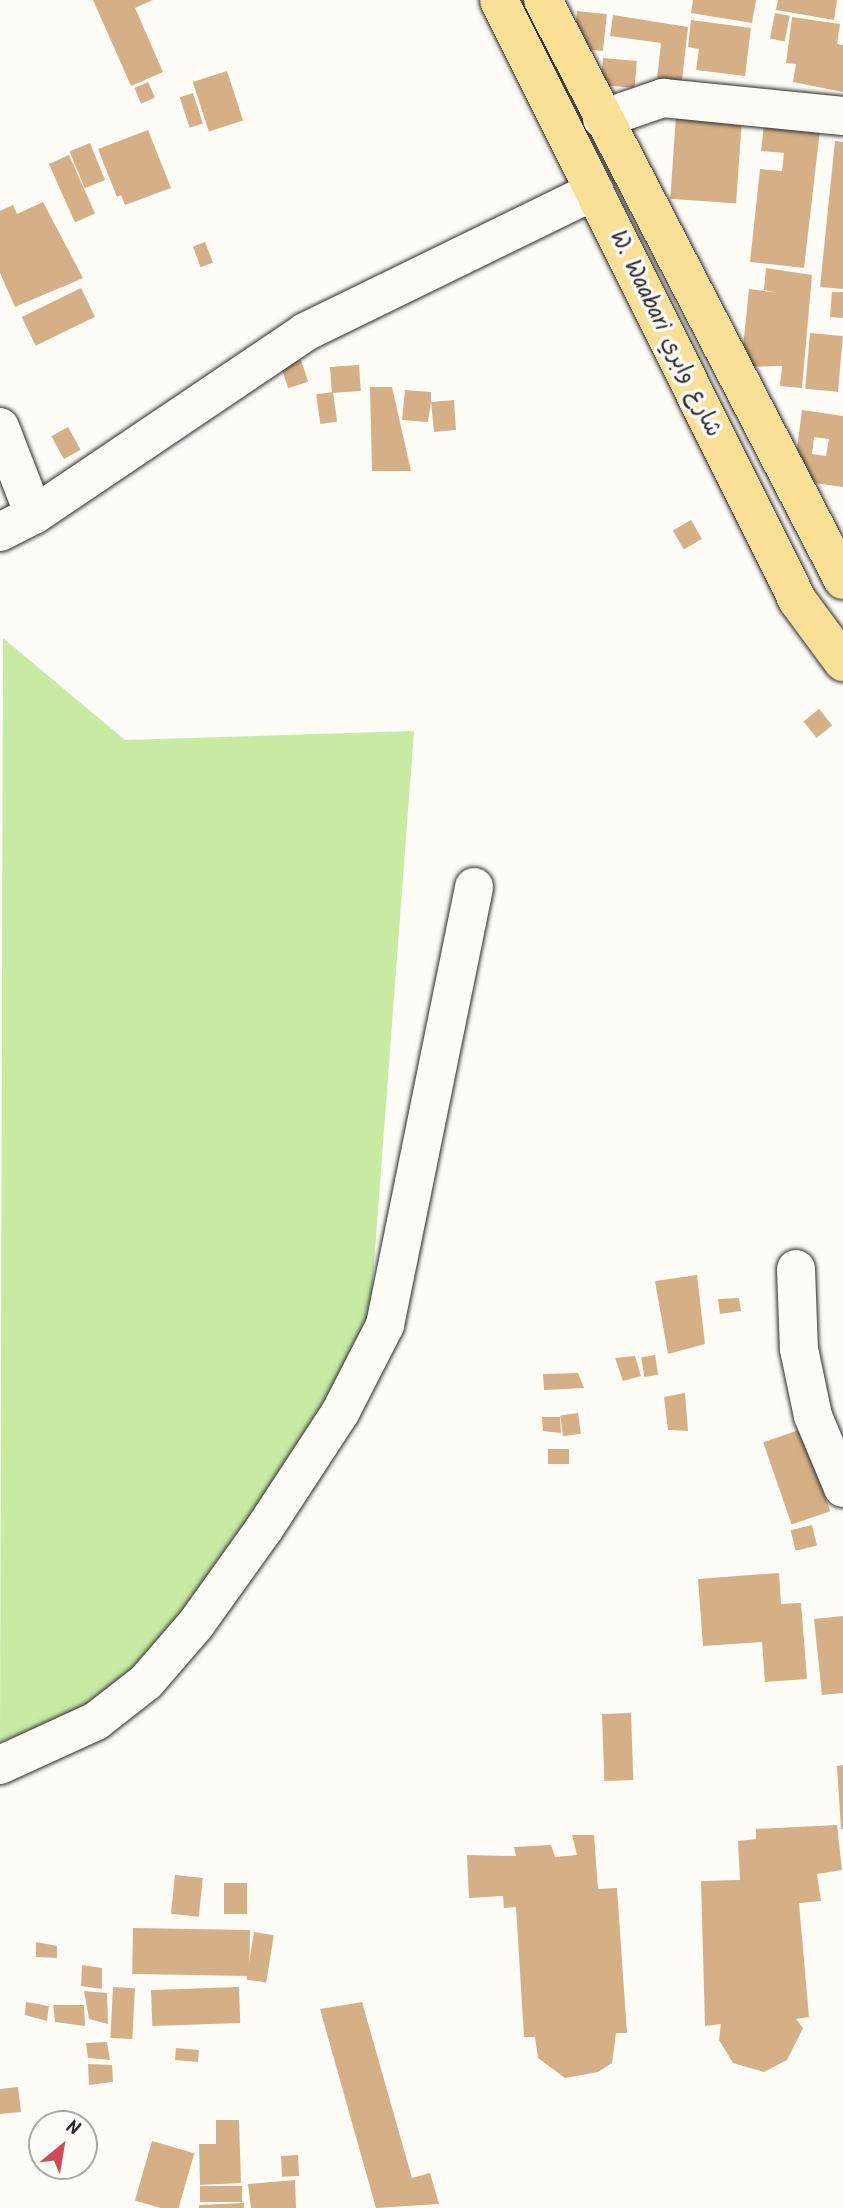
<!DOCTYPE html>
<meta charset="utf-8">
<style>
body{margin:0}
#map{position:relative;width:843px;height:2208px;overflow:hidden;background:#fdfcf7;font-family:Kalam,"Playpen Sans Arabic",sans-serif}
div>[style]{position:absolute}
.green>*{inset:0;background:#c8eaa3}
.building>*{inset:0;background:#d5b087;transform-origin:0 0}
.roads{filter:drop-shadow(0 0 2px #2b2b2b) drop-shadow(0 0 2px #2b2b2b)}
.minor>*{height:38px;margin:-19px;padding:0 19px;transform-origin:19px;border-radius:19px;background:#fdfcf7}
.major>*{height:38px;margin:-19px;padding:0 19px;transform-origin:19px;border-radius:19px;background:#fadf96}
span{translate:-50% -50%;white-space:nowrap;text-align:center;line-height:1.15;-webkit-text-stroke:7px #fdfcf7;paint-order:stroke}
.street-label{font-size:23px;color:#2b2b2b}
.north{position:absolute;left:28px;top:2110px;width:70px;height:70px;box-sizing:border-box;background:#fdfcf7;border:2px solid #a9a8a5;border-radius:50%;rotate:30deg;font-size:19px;font-weight:700;line-height:28px;text-align:center;color:#2b2b2b}
.north::after{content:'';display:block;margin:auto;width:24px;height:32px;background:#d1495b;clip-path:polygon(50% 0,100% 100%,50% 72%,0 100%)}
</style>
<div id="map">
<div class="green">
<i style="clip-path:polygon(3px 638px,125px 740px,414px 731px,368px 1343px,128px 1695px,0 1742px)"></i>
</div>
<div class="building">
<i style="clip-path:polygon(93px 0,153px 0,135px 8px,163px 72px,131px 86px)"></i>
<i style="clip-path:polygon(693px 0,756px 0,752px 23px,691px 13px)"></i>
<i style="clip-path:polygon(778px 0,837px 0,834px 20px,776px 10px)"></i>
<i style="left:577px;top:11px;width:30px;height:37px;rotate:6deg"></i>
<i style="left:775px;top:13px;width:15px;height:26px;rotate:11deg"></i>
<i style="clip-path:polygon(613px 15px,688px 27px,680px 98px,655px 97px,661px 43px,610px 36px)"></i>
<i style="clip-path:polygon(792px 17px,840px 24px,837px 44px,843px 45px,843px 92px,793px 82px,796px 64px,786px 63px)"></i>
<i style="clip-path:polygon(691px 20px,751px 28px,745px 76px,696px 70px,699px 49px,688px 47px)"></i>
<i style="left:603px;top:58px;width:34px;height:27px;rotate:5deg"></i>
<i style="left:227px;top:71px;width:52px;height:36px;rotate:72deg"></i>
<i style="left:148px;top:82px;width:17px;height:15px;rotate:66deg"></i>
<i style="left:193px;top:93px;width:32px;height:14px;rotate:72deg"></i>
<i style="left:676px;top:116px;width:66px;height:83px;rotate:4deg"></i>
<i style="clip-path:polygon(764px 124px,820px 130px,804px 268px,750px 262px,760px 169px,782px 171px,784px 153px,761px 151px)"></i>
<i style="clip-path:polygon(148px 130px,171px 188px,125px 205px,121px 195px,117px 197px,98px 149px)"></i>
<i style="clip-path:polygon(835px 141px,843px 142px,843px 289px,820px 287px)"></i>
<i style="left:90px;top:143px;width:40px;height:22px;rotate:68deg"></i>
<i style="left:69px;top:155px;width:64px;height:22px;rotate:66deg"></i>
<i style="clip-path:polygon(43px 202px,83px 278px,15px 307px,0 273px,0 211px,13px 205px,17px 214px)"></i>
<i style="left:205px;top:242px;width:22px;height:13px;rotate:69deg"></i>
<i style="clip-path:polygon(766px 268px,812px 275px,802px 388px,780px 386px,782px 366px,741px 367px,749px 289px,778px 293px,764px 290px)"></i>
<i style="left:81px;top:288px;width:32px;height:66px;rotate:64deg"></i>
<i style="clip-path:polygon(832px 292px,843px 292px,843px 318px,830px 317px)"></i>
<i style="left:810px;top:333px;width:33px;height:56px;rotate:5deg"></i>
<i style="left:301px;top:360px;width:23px;height:21px;rotate:72deg"></i>
<i style="left:359px;top:365px;width:26px;height:29px;rotate:86deg"></i>
<i style="clip-path:polygon(370px 387px,392px 387px,411px 471px,372px 471px)"></i>
<i style="clip-path:polygon(405px 390px,431px 392px,431px 402px,454px 400px,456px 430px,434px 432px,431px 402px,428px 422px,402px 420px)"></i>
<i style="left:333px;top:392px;width:30px;height:17px;rotate:82deg"></i>
<i style="clip-path:polygon(evenodd,802px 410px,843px 416px,843px 487px,793px 480px,802px 410px,814px 437px,829px 439px,826px 456px,812px 454px,814px 437px)"></i>
<i style="left:68px;top:427px;width:26px;height:19px;rotate:61deg"></i>
<i style="left:691px;top:520px;width:22px;height:21px;rotate:60deg"></i>
<i style="left:819px;top:709px;width:21px;height:20px;rotate:51deg"></i>
<i style="clip-path:polygon(697px 1275px,705px 1344px,668px 1354px,655px 1281px)"></i>
<i style="clip-path:polygon(739px 1298px,741px 1311px,720px 1314px,718px 1299px)"></i>
<i style="left:655px;top:1355px;width:20px;height:14px;rotate:81deg"></i>
<i style="clip-path:polygon(635px 1356px,641px 1376px,623px 1381px,615px 1358px)"></i>
<i style="clip-path:polygon(578px 1373px,584px 1388px,544px 1390px,543px 1374px)"></i>
<i style="clip-path:polygon(685px 1393px,688px 1431px,668px 1430px,664px 1397px)"></i>
<i style="left:578px;top:1413px;width:21px;height:18px;rotate:82deg"></i>
<i style="clip-path:polygon(542px 1417px,560px 1417px,561px 1433px,543px 1431px)"></i>
<i style="left:802px;top:1429px;width:87px;height:41px;rotate:71deg"></i>
<i style="left:548px;top:1449px;width:21px;height:15px"></i>
<i style="left:812px;top:1525px;width:21px;height:22px;rotate:76deg"></i>
<i style="clip-path:polygon(779px 1573px,781px 1604px,801px 1603px,807px 1679px,765px 1682px,762px 1642px,703px 1646px,698px 1579px)"></i>
<i style="clip-path:polygon(843px 1616px,843px 1693px,822px 1695px,814px 1619px)"></i>
<i style="left:631px;top:1713px;width:67px;height:29px;rotate:88deg"></i>
<i style="clip-path:polygon(843px 1765px,843px 1829px,841px 1829px,837px 1766px)"></i>
<i style="clip-path:polygon(837px 1825px,842px 1870px,817px 1874px,821px 1901px,799px 1903px,809px 2017px,796px 2019px,803px 2028px,787px 2060px,764px 2072px,733px 2063px,719px 2040px,721px 2024px,705px 2026px,701px 1881px,740px 1880px,738px 1841px,756px 1839px,756px 1829px)"></i>
<i style="clip-path:polygon(572px 1835px,594px 1835px,598px 1889px,617px 1888px,627px 2033px,616px 2033px,612px 2063px,598px 2072px,565px 2078px,538px 2058px,535px 2037px,524px 2037px,516px 1907px,504px 1908px,503px 1896px,469px 1898px,467px 1855px,516px 1856px,514px 1847px,551px 1845px,555px 1857px,577px 1855px)"></i>
<i style="left:175px;top:1875px;width:28px;height:39px;rotate:6deg"></i>
<i style="left:224px;top:1883px;width:23px;height:31px"></i>
<i style="left:250px;top:1930px;width:46px;height:117px;rotate:91deg"></i>
<i style="left:254px;top:1932px;width:20px;height:48px;rotate:9deg"></i>
<i style="clip-path:polygon(36px 1942px,57px 1946px,57px 1958px,36px 1957px)"></i>
<i style="clip-path:polygon(82px 1965px,102px 1968px,102px 1989px,81px 1986px)"></i>
<i style="left:113px;top:1987px;width:22px;height:51px;rotate:3deg"></i>
<i style="left:239px;top:1987px;width:36px;height:88px;rotate:88deg"></i>
<i style="clip-path:polygon(84px 1991px,107px 1993px,108px 2024px,89px 2019px)"></i>
<i style="clip-path:polygon(26px 2002px,49px 2006px,47px 2021px,25px 2015px)"></i>
<i style="clip-path:polygon(362px 2002px,412px 2178px,430px 2173px,439px 2204px,376px 2208px,320px 2009px)"></i>
<i style="clip-path:polygon(53px 2005px,84px 2005px,85px 2026px,55px 2022px)"></i>
<i style="clip-path:polygon(107px 2042px,110px 2060px,88px 2058px,86px 2043px)"></i>
<i style="left:176px;top:2048px;width:23px;height:12px;rotate:5deg"></i>
<i style="clip-path:polygon(88px 2064px,112px 2065px,113px 2082px,89px 2085px)"></i>
<i style="clip-path:polygon(18px 2087px,21px 2112px,0 2114px,0 2089px)"></i>
<i style="clip-path:polygon(216px 2120px,239px 2120px,241px 2183px,200px 2185px,199px 2144px,216px 2144px)"></i>
<i style="left:152px;top:2141px;width:44px;height:62px;rotate:16deg"></i>
<i style="left:298px;top:2155px;width:21px;height:17px;rotate:87deg"></i>
<i style="clip-path:polygon(295px 2180px,296px 2208px,251px 2208px,248px 2184px)"></i>
<i style="left:242px;top:2186px;width:16px;height:42px;rotate:90deg"></i>
<i style="clip-path:polygon(244px 2203px,244px 2208px,199px 2208px,199px 2205px)"></i>
</div>
<div class="roads">
<div class="minor">
<i style="left:602px;top:119px;width:65px;rotate:-19deg"></i>
<i style="left:663px;top:98px;width:181px;rotate:5.7deg"></i>
<i style="left:0;top:427px;width:94px;rotate:68.9deg"></i>
<i style="left:0;top:532px;width:38px;rotate:-27deg"></i>
<i style="left:34px;top:515px;width:327px;rotate:-34deg"></i>
<i style="left:305px;top:332px;width:322px;rotate:-26deg"></i>
<i style="left:796px;top:1269px;width:80px;rotate:87.9deg"></i>
<i style="left:799px;top:1349px;width:68px;rotate:78.2deg"></i>
<i style="left:813px;top:1416px;width:78px;rotate:67.4deg"></i>
<i style="left:0;top:1765px;width:106px;rotate:-24.6deg"></i>
<i style="left:96px;top:1721px;width:63px;rotate:-38deg"></i>
<i style="left:146px;top:1682px;width:77px;rotate:-49.2deg"></i>
<i style="left:196px;top:1624px;width:117px;rotate:-54.4deg"></i>
<i style="left:264px;top:1529px;width:139px;rotate:-56.8deg"></i>
<i style="left:340px;top:1413px;width:99px;rotate:-62.9deg"></i>
<i style="left:385px;top:1325px;width:447px;rotate:-78.5deg"></i>
</div>
<div class="major">
<i style="left:499px;top:0;width:671px;rotate:63.55deg"></i>
<i style="left:798px;top:601px;width:76px;rotate:53.6deg"></i>
<i style="left:543px;top:0;width:653px;rotate:62.65deg"></i>
</div>
</div>
<div class="street-label">
<span style="left:665px;top:334px;rotate:64deg">W. Waabari شارع وابري</span>
</div>
<div class="north">N</div>
</div>
